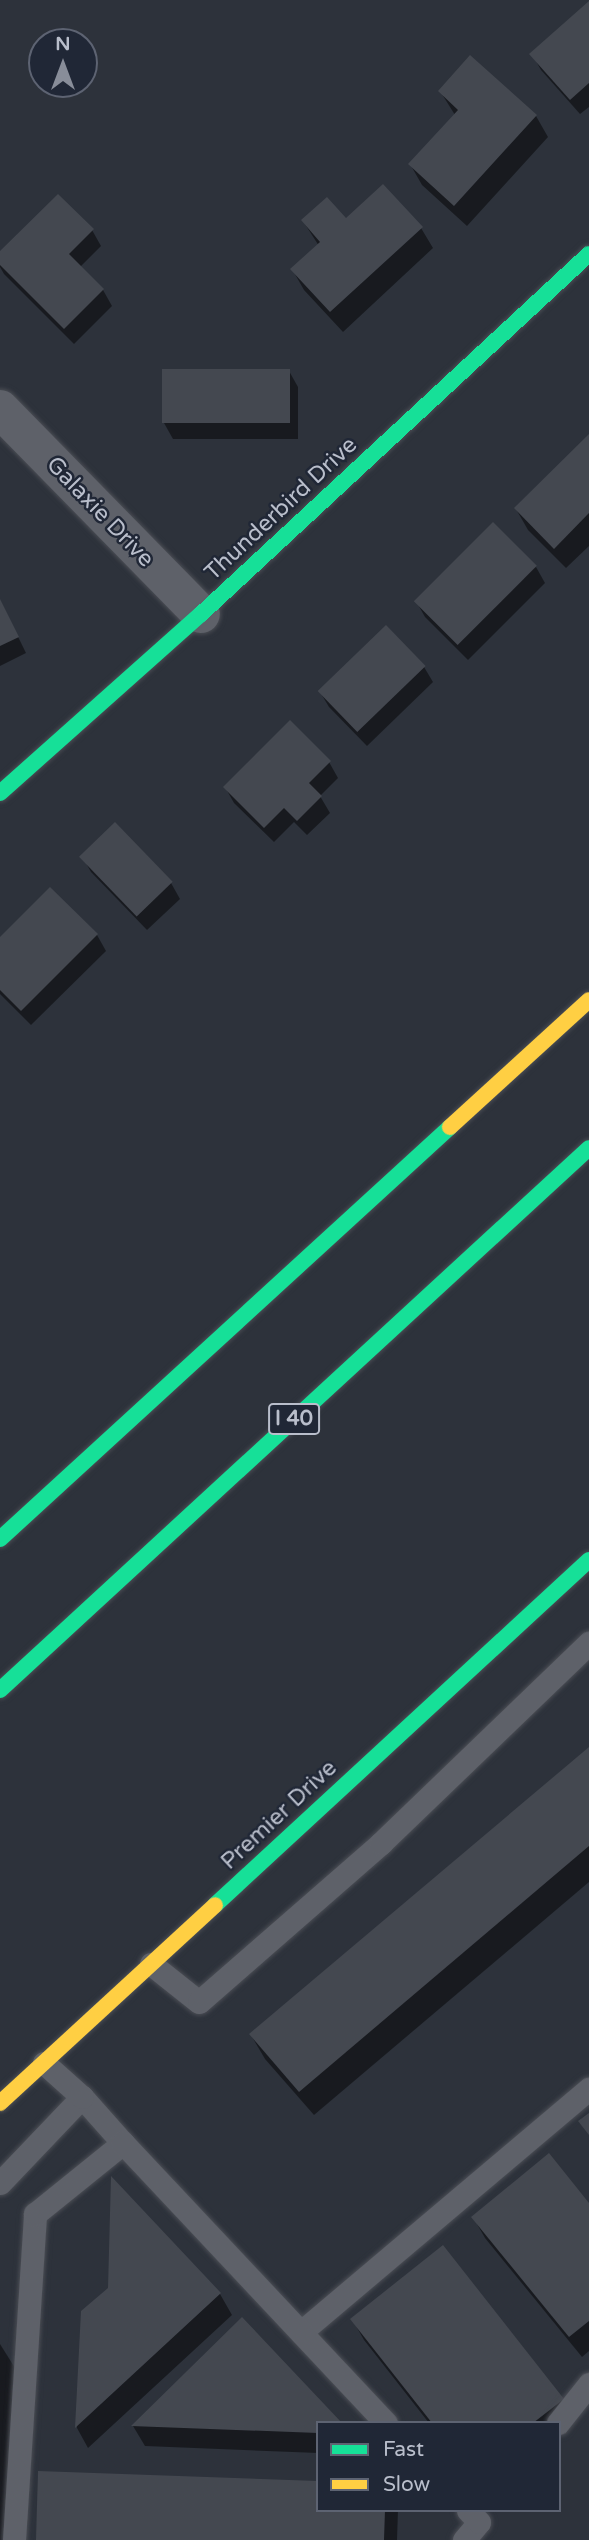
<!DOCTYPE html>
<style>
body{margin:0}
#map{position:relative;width:589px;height:2540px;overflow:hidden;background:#2d323b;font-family:"Varela Round",sans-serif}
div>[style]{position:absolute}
.shadow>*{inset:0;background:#0007}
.building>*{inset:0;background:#444850;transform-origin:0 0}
.roads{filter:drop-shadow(0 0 2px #4a4d54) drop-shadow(0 0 2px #4a4d54)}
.lane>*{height:23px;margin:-11.5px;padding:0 11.5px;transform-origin:11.5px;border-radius:11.5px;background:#5e6169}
.street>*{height:38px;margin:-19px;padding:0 19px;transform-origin:19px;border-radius:19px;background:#5e6169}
.fast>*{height:16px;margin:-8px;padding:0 8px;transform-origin:8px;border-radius:8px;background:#16e098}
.slow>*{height:16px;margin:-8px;padding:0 8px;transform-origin:8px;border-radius:8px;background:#ffcf43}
span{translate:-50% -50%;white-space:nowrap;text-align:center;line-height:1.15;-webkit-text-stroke:5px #202736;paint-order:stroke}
.shield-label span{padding:2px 5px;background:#202736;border:2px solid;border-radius:5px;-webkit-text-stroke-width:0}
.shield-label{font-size:21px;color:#b9becb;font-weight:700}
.street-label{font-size:23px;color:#b9becb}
.legend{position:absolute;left:316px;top:2421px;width:245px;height:91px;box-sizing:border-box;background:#202736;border:2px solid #5d6372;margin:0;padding:9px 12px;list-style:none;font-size:21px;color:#b9becb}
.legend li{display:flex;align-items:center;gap:14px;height:35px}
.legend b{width:35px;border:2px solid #5d6372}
.north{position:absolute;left:28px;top:28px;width:70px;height:70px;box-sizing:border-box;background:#202736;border:2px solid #5d6372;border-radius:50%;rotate:0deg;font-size:19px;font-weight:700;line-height:28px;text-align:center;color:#b9becb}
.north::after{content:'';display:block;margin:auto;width:24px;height:32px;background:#888d99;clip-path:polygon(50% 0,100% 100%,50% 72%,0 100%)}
</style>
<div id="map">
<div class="shadow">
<i style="clip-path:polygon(589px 4px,589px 107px,580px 114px,541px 70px,532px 54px)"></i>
<i style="clip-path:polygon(440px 91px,536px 116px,548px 137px,467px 226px,422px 185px,410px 164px,455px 115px)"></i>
<i style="clip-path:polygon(346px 220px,421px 228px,433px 248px,343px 332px,304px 290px,292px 269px,319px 246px,303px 221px)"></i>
<i style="clip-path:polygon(92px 230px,101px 246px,80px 267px,103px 290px,112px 306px,74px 344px,4px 274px,0 267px,0 254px)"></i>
<i style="clip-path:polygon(289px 371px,298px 387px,298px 439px,173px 439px,164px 423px)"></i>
<i style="clip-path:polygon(589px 436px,589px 546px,566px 568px,528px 530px,516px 509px)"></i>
<i style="clip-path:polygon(536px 567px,545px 583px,468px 660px,425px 617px,416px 601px)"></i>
<i style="clip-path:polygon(0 600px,26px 653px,0 666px)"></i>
<i style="clip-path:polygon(424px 667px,433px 682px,367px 746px,329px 707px,320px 692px)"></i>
<i style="clip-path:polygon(329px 762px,338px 778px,320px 796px,330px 813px,307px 835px,294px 822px,274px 842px,234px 803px,225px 787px)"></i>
<i style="clip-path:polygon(82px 856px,171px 883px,180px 899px,147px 930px,91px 872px)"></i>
<i style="clip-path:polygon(50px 890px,97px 935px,106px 951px,31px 1025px,0 994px,0 940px)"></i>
<i style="clip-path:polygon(589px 1749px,589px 1882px,314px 2115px,265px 2059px,251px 2035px)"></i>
<i style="clip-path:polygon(113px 2180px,220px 2294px,232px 2315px,88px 2448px,77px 2428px,82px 2312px,109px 2289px)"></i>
<i style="clip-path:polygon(589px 2205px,589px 2351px,582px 2357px,485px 2238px,473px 2217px)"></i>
<i style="clip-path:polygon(242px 2319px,318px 2423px,318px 2453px,145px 2446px,133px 2426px)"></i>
<i style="clip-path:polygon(352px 2319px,563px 2400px,575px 2420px,559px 2433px,559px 2423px,429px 2423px,364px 2340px)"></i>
<i style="clip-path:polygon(0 2344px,15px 2368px,5px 2540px,0 2540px)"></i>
<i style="clip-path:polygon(318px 2510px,398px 2510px,397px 2540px,38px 2540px)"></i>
</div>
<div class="building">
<i style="clip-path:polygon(589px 1px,589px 83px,570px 100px,529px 54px)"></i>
<i style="clip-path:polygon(470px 55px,537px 115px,454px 206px,408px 164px,458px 110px,438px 91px)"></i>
<i style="clip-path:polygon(383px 184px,423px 227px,330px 312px,290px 269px,320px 242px,301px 220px,327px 197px,346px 218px)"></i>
<i style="clip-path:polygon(58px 194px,94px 229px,69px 254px,104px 289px,64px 329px,0 265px,0 251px)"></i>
<i style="left:162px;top:369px;width:128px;height:54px"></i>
<i style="clip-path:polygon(589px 434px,589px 513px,554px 549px,514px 508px)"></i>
<i style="left:493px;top:522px;width:62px;height:112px;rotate:45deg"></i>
<i style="clip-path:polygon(0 599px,19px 637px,0 646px)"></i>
<i style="left:386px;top:625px;width:57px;height:95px;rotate:46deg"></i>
<i style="clip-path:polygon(290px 720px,331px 761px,309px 783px,322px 796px,297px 821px,284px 808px,264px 828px,223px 787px)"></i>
<i style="left:115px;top:822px;width:83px;height:50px;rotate:46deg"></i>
<i style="clip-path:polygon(50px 887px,98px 934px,21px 1011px,0 990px,0 937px)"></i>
<i style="clip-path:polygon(589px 1747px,589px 1846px,299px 2092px,249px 2034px)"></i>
<i style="clip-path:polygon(589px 2113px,589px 2135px,578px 2121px)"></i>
<i style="clip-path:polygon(549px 2153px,589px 2203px,589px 2321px,569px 2337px,471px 2217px)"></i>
<i style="clip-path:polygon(111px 2176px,221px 2293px,75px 2428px,81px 2311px,108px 2288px)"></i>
<i style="clip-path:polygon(443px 2245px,564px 2399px,533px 2423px,432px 2423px,350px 2319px)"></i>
<i style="clip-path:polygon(242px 2317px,342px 2423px,318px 2423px,318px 2433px,131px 2426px)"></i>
<i style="clip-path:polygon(38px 2471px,318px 2481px,318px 2510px,385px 2510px,384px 2540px,36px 2540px)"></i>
</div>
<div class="roads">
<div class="lane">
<i style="left:151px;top:1964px;width:61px;rotate:38.4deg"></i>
<i style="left:199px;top:2002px;width:242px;rotate:-41.1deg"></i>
<i style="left:381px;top:1843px;width:289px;rotate:-43.9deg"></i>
<i style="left:82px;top:2097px;width:62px;rotate:48.3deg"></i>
<i style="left:0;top:2183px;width:119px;rotate:-46.4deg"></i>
<i style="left:82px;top:2097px;width:51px;rotate:-138.2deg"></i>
<i style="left:301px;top:2332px;width:377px;rotate:-40.2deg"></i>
<i style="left:558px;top:2423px;width:50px;rotate:-51.5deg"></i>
<i style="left:14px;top:2540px;width:327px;rotate:-86.3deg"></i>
<i style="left:35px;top:2214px;width:113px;rotate:-38.9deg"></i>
<i style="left:123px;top:2143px;width:384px;rotate:46.8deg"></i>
<i style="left:464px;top:2540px;width:23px;rotate:-50deg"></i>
<i style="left:479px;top:2522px;width:16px;rotate:-133deg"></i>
</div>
<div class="street">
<i style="left:0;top:409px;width:287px;rotate:45.6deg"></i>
</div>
<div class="fast">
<i style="left:0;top:793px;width:269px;rotate:-41.7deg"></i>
<i style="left:201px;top:614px;width:529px;rotate:-42.86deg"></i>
<i style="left:0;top:1539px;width:610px;rotate:-42.48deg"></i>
<i style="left:0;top:1690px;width:800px;rotate:-42.62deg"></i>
<i style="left:215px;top:1905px;width:509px;rotate:-42.69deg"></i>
</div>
<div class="slow">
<i style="left:450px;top:1127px;width:188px;rotate:-42.4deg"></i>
<i style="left:0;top:2103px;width:292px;rotate:-42.6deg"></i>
</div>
</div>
<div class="shield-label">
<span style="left:294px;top:1419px">I 40</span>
</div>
<div class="street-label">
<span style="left:281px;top:509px;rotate:-43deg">Thunderbird Drive</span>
<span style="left:100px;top:512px;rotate:46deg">Galaxie Drive</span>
<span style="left:279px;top:1815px;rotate:-43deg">Premier Drive</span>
</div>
<ul class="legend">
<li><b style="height:9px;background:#16e098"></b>Fast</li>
<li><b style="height:9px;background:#ffcf43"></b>Slow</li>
</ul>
<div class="north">N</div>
</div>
